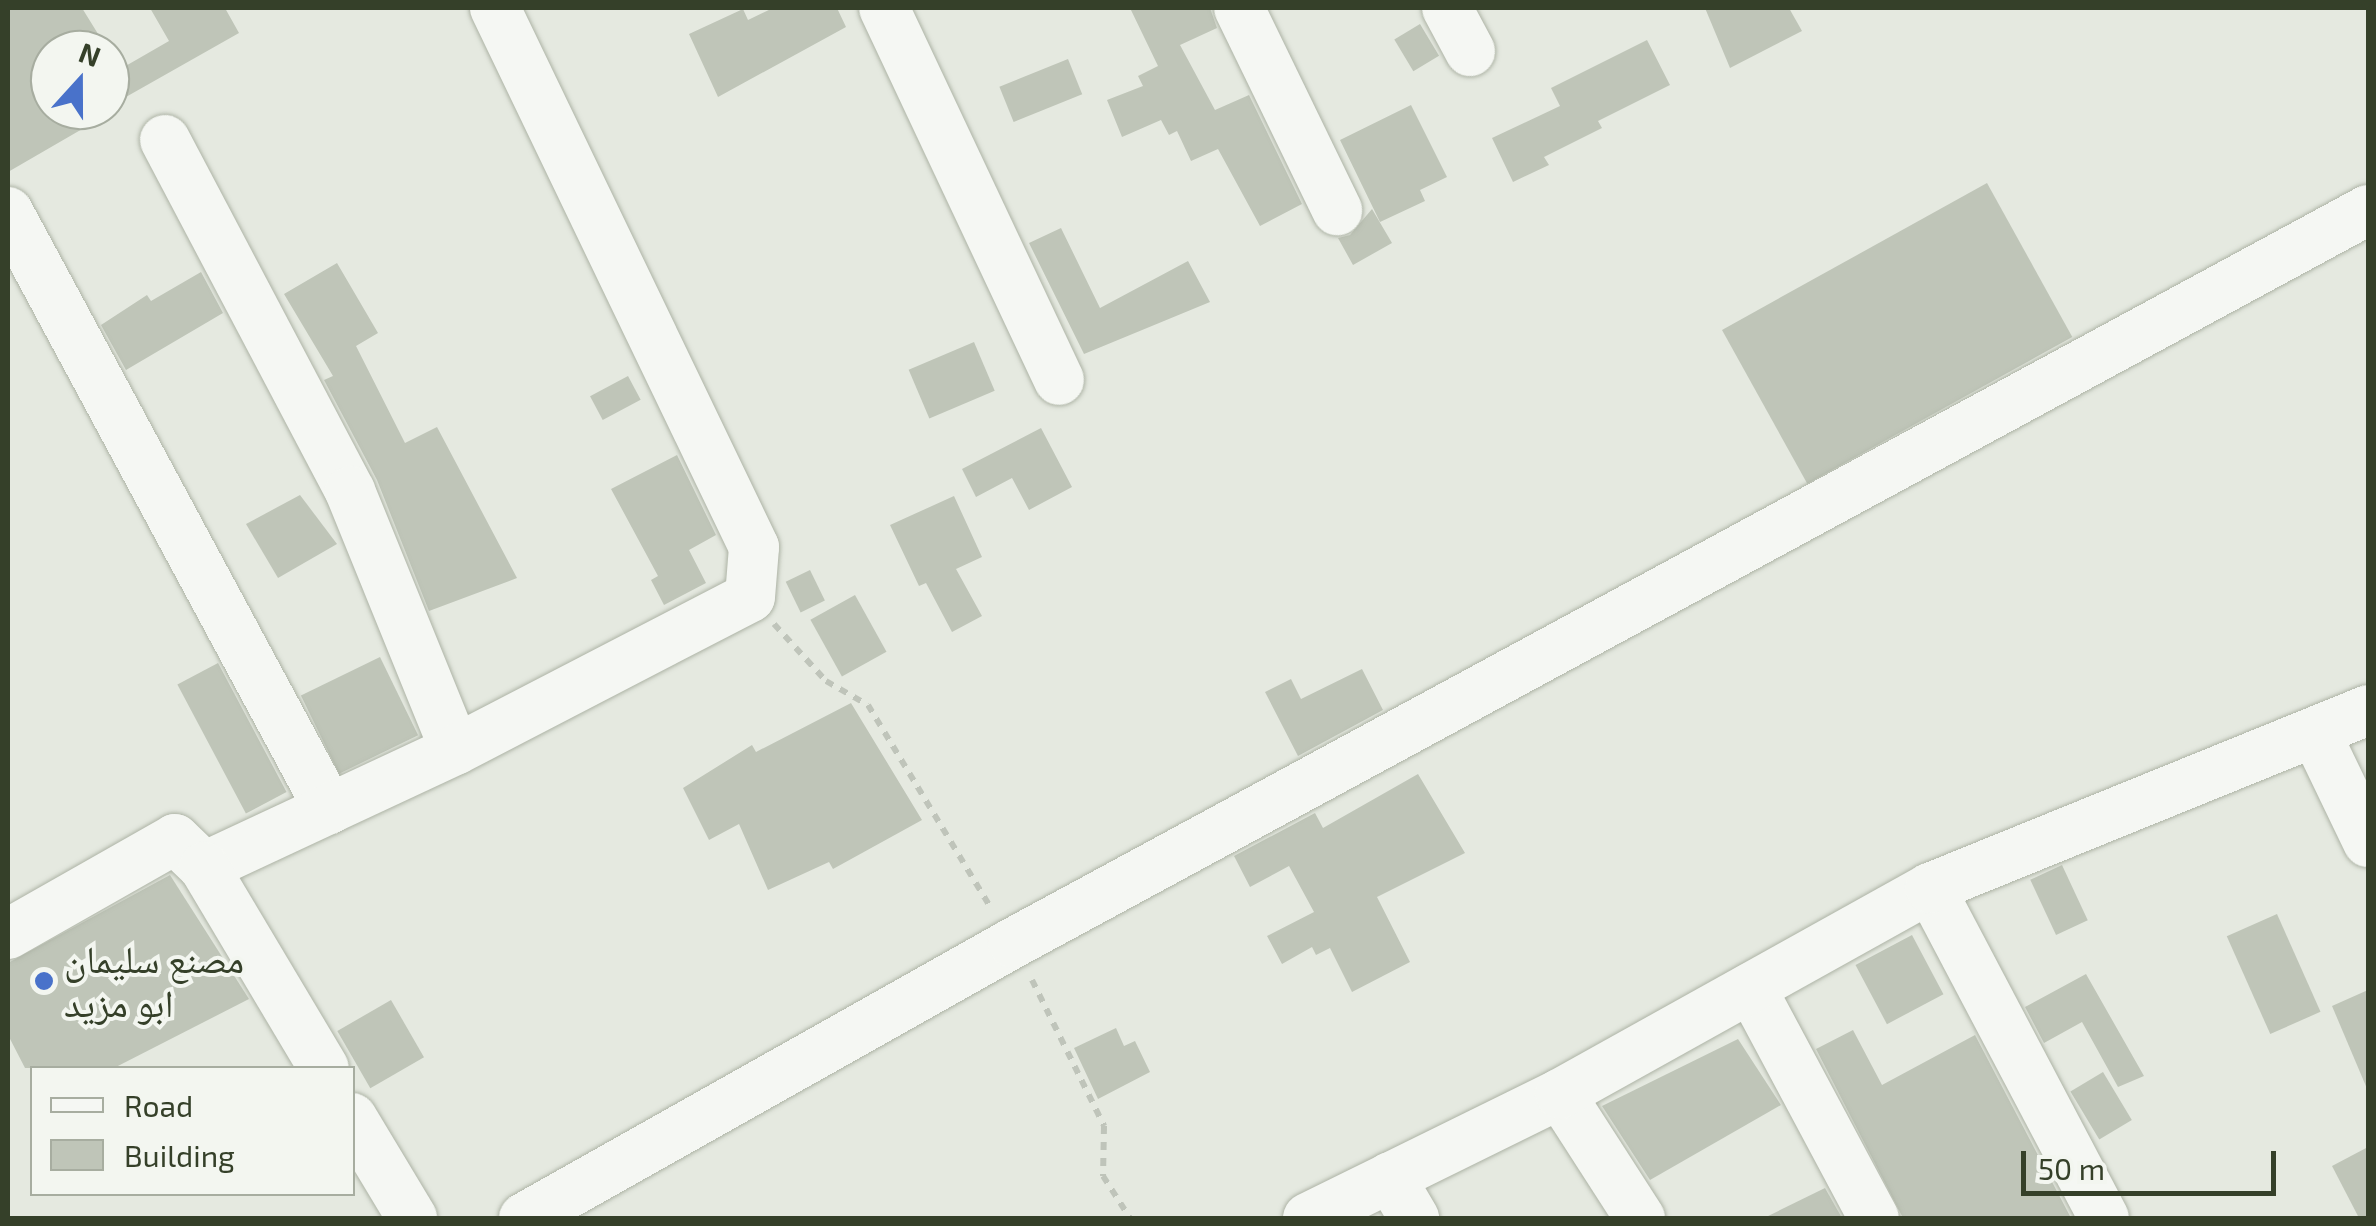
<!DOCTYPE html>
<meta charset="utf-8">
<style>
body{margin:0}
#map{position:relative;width:2376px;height:1226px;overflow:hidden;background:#e5e9e0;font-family:"Exo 2","Noto Naskh Arabic",sans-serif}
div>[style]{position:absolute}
.building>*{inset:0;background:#bfc5b8;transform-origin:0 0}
.path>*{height:6px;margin-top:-3px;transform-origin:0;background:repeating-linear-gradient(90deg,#bfc4ba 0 8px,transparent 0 16px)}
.roads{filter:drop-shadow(0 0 2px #adb3a5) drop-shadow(0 0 2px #adb3a5)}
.minor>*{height:50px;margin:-25px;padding:0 25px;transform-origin:25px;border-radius:25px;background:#f5f7f3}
.dots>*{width:28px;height:28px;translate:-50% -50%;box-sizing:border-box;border:5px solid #f3f6f0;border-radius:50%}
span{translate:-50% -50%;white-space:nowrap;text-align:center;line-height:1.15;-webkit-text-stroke:8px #f3f6f0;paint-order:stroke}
.poi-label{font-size:38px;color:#354029}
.left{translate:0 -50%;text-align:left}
.frame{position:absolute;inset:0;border:10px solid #354029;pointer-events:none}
.legend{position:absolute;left:30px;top:1066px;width:325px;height:130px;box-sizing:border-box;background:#f3f6f0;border:2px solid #a7ada0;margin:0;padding:12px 18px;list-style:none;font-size:30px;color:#354029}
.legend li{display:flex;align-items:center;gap:20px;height:50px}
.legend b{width:50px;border:2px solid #a7ada0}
.north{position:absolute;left:30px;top:30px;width:100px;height:100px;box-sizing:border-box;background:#f3f6f0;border:2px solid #a7ada0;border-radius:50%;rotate:21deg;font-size:28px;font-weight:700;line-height:40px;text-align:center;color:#354029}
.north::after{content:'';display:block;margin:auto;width:35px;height:45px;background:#4972ca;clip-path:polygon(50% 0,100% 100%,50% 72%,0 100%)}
.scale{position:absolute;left:2021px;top:1151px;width:255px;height:45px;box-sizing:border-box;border:5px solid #354029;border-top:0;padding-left:12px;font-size:30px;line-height:35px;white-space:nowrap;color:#354029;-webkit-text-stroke:8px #f3f6f0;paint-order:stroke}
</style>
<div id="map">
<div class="building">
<i style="clip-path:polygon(8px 8px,82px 8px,108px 50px,50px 50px,50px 110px,115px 110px,8px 172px)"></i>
<i style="clip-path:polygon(150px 8px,225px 8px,239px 33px,110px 106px,110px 75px,169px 41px)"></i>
<i style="clip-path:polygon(773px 8px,837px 8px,846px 27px,718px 97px,689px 34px,743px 9px,748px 20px)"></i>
<i style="clip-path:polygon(1130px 8px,1210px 8px,1217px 28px,1180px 45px,1215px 110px,1249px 95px,1302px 204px,1260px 226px,1218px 149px,1191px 161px,1177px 131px,1169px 135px,1161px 120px,1122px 137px,1107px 100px,1143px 86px,1138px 76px,1158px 66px)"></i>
<i style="clip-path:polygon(1705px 8px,1789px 8px,1802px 31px,1730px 68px)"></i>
<i style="left:1420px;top:24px;width:37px;height:30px;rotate:59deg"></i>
<i style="clip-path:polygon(1647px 40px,1670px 85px,1598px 121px,1602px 128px,1544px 157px,1549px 165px,1513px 182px,1492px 138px,1560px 106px,1551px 88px)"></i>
<i style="left:1068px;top:59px;width:38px;height:74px;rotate:68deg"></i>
<i style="clip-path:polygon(1411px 105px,1447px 177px,1420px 190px,1425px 201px,1380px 222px,1340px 140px)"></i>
<i style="left:1987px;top:183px;width:176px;height:303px;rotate:61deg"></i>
<i style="clip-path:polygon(1372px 209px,1392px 243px,1353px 265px,1338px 238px,1350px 235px)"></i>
<i style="clip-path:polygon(1061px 228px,1100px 308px,1188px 261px,1210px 302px,1084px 354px,1029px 243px)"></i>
<i style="clip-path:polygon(337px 263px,378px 333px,356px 346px,405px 443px,437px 427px,517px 578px,429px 611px,377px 480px,324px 380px,333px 376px,284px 294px)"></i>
<i style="clip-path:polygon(201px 272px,223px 313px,126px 370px,101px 325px,147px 295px,151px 301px)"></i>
<i style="left:974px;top:342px;width:53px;height:71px;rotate:67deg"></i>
<i style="left:628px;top:376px;width:27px;height:43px;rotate:62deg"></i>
<i style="clip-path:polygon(1041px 428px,1072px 487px,1029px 510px,1012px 478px,976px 497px,962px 469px)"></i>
<i style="clip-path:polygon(677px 455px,716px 535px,689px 550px,706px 583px,664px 605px,651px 580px,658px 576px,611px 489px)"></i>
<i style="clip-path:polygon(300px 495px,337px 544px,278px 578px,246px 524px)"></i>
<i style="clip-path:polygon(954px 496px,982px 557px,956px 569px,982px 616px,952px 632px,926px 583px,919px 586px,890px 525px)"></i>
<i style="left:810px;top:570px;width:34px;height:27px;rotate:64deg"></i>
<i style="left:855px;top:595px;width:65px;height:51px;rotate:61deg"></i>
<i style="left:380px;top:657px;width:87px;height:88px;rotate:64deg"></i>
<i style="left:218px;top:663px;width:146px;height:46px;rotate:62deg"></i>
<i style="clip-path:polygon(1362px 669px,1383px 710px,1298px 756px,1265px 692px,1291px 679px,1301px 699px)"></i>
<i style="clip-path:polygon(851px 703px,922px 820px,833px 869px,829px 862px,768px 890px,739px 824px,709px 840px,683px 788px,752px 745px,756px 752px)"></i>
<i style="clip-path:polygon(1418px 774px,1465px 853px,1377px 897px,1410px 962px,1352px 992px,1330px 948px,1316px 955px,1312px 947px,1282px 964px,1267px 936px,1314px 912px,1289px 866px,1250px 887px,1234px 856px,1315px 813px,1323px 828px)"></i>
<i style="left:2062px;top:865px;width:61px;height:35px;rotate:65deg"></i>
<i style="clip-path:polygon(170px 875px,249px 999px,114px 1068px,25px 1068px,8px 1035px,8px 963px)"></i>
<i style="left:2277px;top:914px;width:107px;height:55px;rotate:66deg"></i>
<i style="left:1912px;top:935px;width:67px;height:64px;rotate:62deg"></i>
<i style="clip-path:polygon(2086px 974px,2144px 1076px,2118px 1087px,2082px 1022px,2044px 1043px,2025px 1007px)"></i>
<i style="clip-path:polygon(2368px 990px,2368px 1091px,2332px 1006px)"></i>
<i style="left:391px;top:1000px;width:66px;height:62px;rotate:60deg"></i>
<i style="clip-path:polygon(1116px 1028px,1124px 1046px,1135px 1041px,1150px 1072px,1098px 1099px,1074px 1048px)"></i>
<i style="clip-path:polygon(1853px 1030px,1882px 1085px,1975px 1035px,2071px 1218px,1903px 1218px,1816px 1049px)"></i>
<i style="clip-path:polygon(1738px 1039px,1781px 1105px,1650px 1180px,1602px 1106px)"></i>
<i style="left:2103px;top:1072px;width:56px;height:38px;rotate:59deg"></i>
<i style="clip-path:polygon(2368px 1147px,2368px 1218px,2359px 1218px,2332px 1166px)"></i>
<i style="clip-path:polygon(1825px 1188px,1842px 1218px,1764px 1218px)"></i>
</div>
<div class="path">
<i style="left:774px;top:624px;width:77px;rotate:47.6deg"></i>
<i style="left:826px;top:681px;width:48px;rotate:29.7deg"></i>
<i style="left:868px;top:705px;width:237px;rotate:58.8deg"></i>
<i style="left:1032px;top:980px;width:163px;rotate:63.7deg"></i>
<i style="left:1104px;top:1126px;width:50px;rotate:91.1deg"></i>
<i style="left:1103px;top:1176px;width:50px;rotate:57.3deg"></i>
</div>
<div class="roads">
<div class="minor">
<i style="left:884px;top:8px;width:411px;rotate:64.8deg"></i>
<i style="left:1239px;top:8px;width:225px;rotate:64.1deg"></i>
<i style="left:1447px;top:8px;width:49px;rotate:61.9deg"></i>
<i style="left:165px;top:140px;width:397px;rotate:62.2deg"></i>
<i style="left:350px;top:491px;width:279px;rotate:67.9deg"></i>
<i style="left:8px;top:212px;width:678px;rotate:61.73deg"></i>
<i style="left:2316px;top:734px;width:120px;rotate:64.3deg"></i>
<i style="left:204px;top:867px;width:277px;rotate:-25deg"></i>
<i style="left:455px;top:750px;width:332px;rotate:-27.4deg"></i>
<i style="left:750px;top:597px;width:50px;rotate:-85.4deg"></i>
<i style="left:754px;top:547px;width:598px;rotate:-115.67deg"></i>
<i style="left:1930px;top:888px;width:373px;rotate:62.2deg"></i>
<i style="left:8px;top:934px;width:192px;rotate:-29.6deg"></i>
<i style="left:175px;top:839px;width:40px;rotate:44deg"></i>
<i style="left:204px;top:867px;width:234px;rotate:59.2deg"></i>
<i style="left:1751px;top:988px;width:261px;rotate:61.9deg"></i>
<i style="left:1560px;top:1094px;width:148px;rotate:57.2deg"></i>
<i style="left:352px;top:1118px;width:117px;rotate:59deg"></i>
<i style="left:1390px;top:1177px;width:48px;rotate:59.7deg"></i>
<i style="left:524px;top:1218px;width:561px;rotate:-29.35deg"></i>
<i style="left:1013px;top:943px;width:1541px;rotate:-28.41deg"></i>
<i style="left:1308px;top:1218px;width:281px;rotate:-26.2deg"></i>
<i style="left:1560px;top:1094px;width:423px;rotate:-29.1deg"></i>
<i style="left:1930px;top:888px;width:473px;rotate:-22.1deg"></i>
</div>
</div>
<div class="dots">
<i style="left:44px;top:981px;background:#4972ca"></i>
</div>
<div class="poi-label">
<span class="left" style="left:64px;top:981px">مصنع سليمان<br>ابو مزيد</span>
</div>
<div class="frame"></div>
<ul class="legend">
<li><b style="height:12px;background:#f5f7f3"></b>Road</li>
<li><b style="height:28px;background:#bfc5b8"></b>Building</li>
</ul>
<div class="north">N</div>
<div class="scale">50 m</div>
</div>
